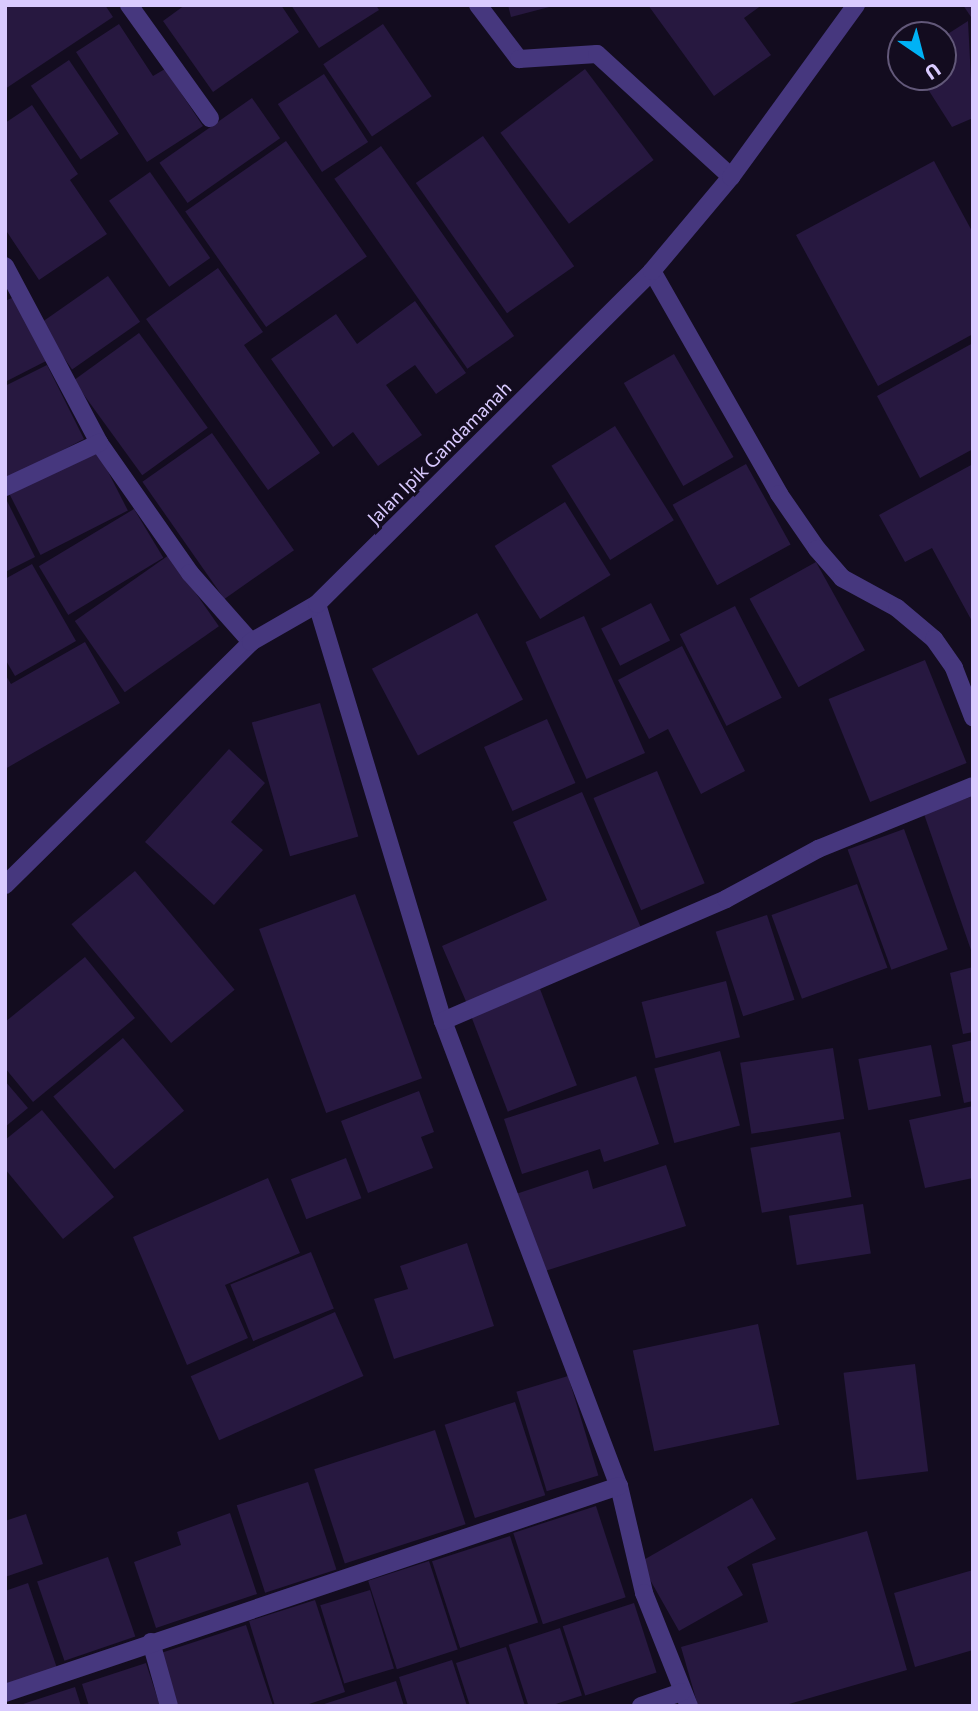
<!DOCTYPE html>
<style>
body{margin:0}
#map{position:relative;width:978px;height:1711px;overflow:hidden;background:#130c1f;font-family:Commissioner,sans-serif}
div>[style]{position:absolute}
.building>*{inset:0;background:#271840;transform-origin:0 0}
.minor>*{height:18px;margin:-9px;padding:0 9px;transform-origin:9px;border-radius:9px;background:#46377e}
.tertiary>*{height:18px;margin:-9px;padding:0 9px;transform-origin:9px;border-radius:9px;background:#46377e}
span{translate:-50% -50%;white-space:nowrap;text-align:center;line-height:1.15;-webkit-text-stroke:6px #130c1f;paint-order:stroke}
.street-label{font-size:19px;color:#d9caff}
.frame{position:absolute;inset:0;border:7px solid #d9caff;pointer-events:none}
.north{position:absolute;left:887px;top:21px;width:70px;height:70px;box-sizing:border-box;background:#130c1f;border:2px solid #625879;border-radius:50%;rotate:145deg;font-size:19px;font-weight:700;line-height:28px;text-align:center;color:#d9caff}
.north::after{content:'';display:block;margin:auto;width:24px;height:32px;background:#00b2f5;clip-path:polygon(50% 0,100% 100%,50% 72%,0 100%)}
</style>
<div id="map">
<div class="building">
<i style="clip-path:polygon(5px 5px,105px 5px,113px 17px,5px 89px)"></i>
<i style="clip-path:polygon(185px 5px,281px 5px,299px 32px,213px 92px,163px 21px)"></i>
<i style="clip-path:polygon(291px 5px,376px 5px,379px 10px,319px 48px)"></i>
<i style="clip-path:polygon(508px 5px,553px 5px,553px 6px,511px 17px)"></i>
<i style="clip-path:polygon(648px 5px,762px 5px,744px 18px,771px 55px,714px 96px)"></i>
<i style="clip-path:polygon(963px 5px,973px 5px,973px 20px)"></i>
<i style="clip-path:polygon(968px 21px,973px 118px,952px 127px,924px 83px,943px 77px,943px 37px)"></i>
<i style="clip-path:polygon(119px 24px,153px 76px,165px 69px,203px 126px,147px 162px,76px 52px)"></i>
<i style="left:383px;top:24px;width:87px;height:72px;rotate:56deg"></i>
<i style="left:69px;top:60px;width:89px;height:46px;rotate:56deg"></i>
<i style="left:585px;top:69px;width:114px;height:106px;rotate:53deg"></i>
<i style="left:324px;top:74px;width:81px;height:55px;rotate:57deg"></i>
<i style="left:252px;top:98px;width:49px;height:113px;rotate:55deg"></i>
<i style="clip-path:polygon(32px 105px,78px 174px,70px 180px,107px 234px,39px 280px,5px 229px,5px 123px)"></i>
<i style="left:483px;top:136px;width:159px;height:82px;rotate:55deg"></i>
<i style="left:286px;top:141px;width:141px;height:123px;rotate:55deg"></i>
<i style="left:381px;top:146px;width:232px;height:57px;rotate:55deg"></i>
<i style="clip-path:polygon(934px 161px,973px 233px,973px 334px,878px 386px,796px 235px)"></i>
<i style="left:150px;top:172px;width:105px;height:50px;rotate:55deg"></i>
<i style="clip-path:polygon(218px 268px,263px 332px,244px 345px,320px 453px,268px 490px,146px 319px)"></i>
<i style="left:108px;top:276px;width:56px;height:83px;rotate:55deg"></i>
<i style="clip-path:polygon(14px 297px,46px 361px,5px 382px,5px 301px)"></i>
<i style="clip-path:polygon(415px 301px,466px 373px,436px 394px,415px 365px,386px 385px,422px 435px,378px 466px,353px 432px,333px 447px,271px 359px,336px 314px,357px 344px)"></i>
<i style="left:139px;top:333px;width:117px;height:81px;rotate:54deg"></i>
<i style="clip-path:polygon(973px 343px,973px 449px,920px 478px,877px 396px)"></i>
<i style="left:674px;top:354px;width:119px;height:58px;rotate:60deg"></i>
<i style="clip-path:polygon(47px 365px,84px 439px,7px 479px,5px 386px)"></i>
<i style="left:615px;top:426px;width:111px;height:75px;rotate:58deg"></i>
<i style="left:212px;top:433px;width:143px;height:85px;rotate:55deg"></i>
<i style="left:97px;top:450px;width:68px;height:98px;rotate:63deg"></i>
<i style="left:746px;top:464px;width:92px;height:84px;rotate:61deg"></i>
<i style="clip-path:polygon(973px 464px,973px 623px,932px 548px,905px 562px,879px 515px)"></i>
<i style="clip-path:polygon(5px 497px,35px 557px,5px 572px)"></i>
<i style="left:565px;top:502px;width:86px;height:83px;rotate:58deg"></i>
<i style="left:134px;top:509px;width:57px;height:111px;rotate:59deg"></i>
<i style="left:169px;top:555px;width:87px;height:115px;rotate:55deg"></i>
<i style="left:816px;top:562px;width:101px;height:76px;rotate:61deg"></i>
<i style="clip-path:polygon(32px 564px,76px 641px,15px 676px,5px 659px,5px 579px)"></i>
<i style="left:651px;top:603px;width:42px;height:56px;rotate:63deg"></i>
<i style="left:735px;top:606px;width:103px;height:62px;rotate:63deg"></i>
<i style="left:477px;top:613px;width:98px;height:119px;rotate:62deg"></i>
<i style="left:584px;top:616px;width:150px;height:64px;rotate:66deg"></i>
<i style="clip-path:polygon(85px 642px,120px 703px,5px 769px,5px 674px,11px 684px)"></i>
<i style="clip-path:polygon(682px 646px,745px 771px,701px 794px,668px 729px,649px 739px,618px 680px)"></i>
<i style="left:925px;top:660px;width:111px;height:104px;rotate:68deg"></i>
<i style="left:320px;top:703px;width:139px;height:71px;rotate:74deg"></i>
<i style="left:547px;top:719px;width:70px;height:69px;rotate:66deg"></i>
<i style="clip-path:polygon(229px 749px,265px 783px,231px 822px,263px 850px,214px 905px,145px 842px)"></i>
<i style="left:657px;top:771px;width:122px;height:69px;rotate:67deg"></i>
<i style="clip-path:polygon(582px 792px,642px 930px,468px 1006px,442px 946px,547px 900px,513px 822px)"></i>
<i style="clip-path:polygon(973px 796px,973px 953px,972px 953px,924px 814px)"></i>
<i style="left:904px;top:829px;width:128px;height:60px;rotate:70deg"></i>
<i style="left:135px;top:871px;width:155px;height:83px;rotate:50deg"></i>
<i style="left:857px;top:884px;width:89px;height:91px;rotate:70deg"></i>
<i style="left:355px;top:894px;width:196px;height:102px;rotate:70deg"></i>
<i style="left:767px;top:915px;width:89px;height:54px;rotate:72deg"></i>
<i style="clip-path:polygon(85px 957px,135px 1018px,33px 1102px,5px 1068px,5px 1022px)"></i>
<i style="clip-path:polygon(973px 967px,973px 1032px,963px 1034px,950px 973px)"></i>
<i style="left:726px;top:981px;width:58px;height:87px;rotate:76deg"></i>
<i style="left:540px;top:989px;width:103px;height:74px;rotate:69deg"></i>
<i style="left:123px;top:1038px;width:95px;height:91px;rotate:50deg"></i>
<i style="clip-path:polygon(973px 1040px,973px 1101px,964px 1103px,952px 1045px)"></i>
<i style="left:931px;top:1045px;width:52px;height:74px;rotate:79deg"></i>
<i style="left:833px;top:1048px;width:72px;height:94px;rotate:81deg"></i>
<i style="left:720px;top:1051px;width:77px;height:68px;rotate:75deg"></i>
<i style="clip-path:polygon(636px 1076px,659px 1144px,604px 1162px,600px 1149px,522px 1174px,504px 1119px)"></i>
<i style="clip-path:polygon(5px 1081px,28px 1108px,5px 1127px)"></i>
<i style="clip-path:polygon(419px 1091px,434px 1132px,421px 1137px,433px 1168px,368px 1193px,341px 1121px)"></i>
<i style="clip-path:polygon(973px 1106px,973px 1178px,925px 1188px,909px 1120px)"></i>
<i style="clip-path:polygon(42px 1110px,114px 1197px,63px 1239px,5px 1169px,5px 1140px)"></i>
<i style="left:840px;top:1132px;width:66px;height:91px;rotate:80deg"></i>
<i style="left:346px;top:1158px;width:43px;height:59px;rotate:69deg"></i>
<i style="clip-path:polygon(666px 1165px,686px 1226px,542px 1272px,516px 1194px,588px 1170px,593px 1189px)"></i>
<i style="clip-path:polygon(268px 1178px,300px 1253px,225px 1285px,248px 1338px,187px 1365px,133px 1237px)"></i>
<i style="left:863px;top:1204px;width:50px;height:75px;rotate:81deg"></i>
<i style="clip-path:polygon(467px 1243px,494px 1326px,394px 1359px,374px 1299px,408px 1289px,400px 1266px)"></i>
<i style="left:311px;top:1252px;width:61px;height:87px;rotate:68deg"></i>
<i style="left:335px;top:1312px;width:70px;height:158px;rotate:66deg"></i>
<i style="left:758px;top:1324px;width:103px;height:128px;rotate:78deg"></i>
<i style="left:915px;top:1364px;width:108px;height:72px;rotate:83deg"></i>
<i style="left:568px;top:1376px;width:104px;height:54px;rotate:73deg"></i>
<i style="left:515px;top:1402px;width:98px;height:74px;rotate:72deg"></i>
<i style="left:435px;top:1430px;width:99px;height:127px;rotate:72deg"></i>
<i style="left:308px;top:1482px;width:92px;height:75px;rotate:72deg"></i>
<i style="clip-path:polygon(752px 1498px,776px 1539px,727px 1567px,743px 1595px,679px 1631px,640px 1562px)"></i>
<i style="left:596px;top:1506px;width:96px;height:87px;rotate:72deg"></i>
<i style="clip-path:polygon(230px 1513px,257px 1594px,156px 1628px,134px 1562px,181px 1545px,177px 1532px)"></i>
<i style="clip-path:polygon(26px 1514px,43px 1564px,5px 1577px,5px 1521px)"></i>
<i style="clip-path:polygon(867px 1531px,907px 1670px,782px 1706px,698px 1706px,681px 1647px,768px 1622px,752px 1564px)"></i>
<i style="left:510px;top:1536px;width:91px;height:82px;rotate:72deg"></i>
<i style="left:108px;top:1557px;width:84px;height:75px;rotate:71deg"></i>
<i style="left:429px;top:1561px;width:93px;height:64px;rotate:72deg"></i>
<i style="clip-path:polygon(973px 1570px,973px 1650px,915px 1667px,894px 1593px)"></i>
<i style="clip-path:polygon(28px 1583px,58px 1671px,5px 1688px,5px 1591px)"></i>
<i style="left:370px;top:1590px;width:82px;height:52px;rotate:73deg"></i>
<i style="clip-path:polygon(315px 1600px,345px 1692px,303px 1706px,275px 1706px,249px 1621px)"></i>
<i style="left:634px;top:1603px;width:73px;height:75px;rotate:72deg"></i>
<i style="clip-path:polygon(246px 1625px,273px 1706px,178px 1706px,161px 1653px)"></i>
<i style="left:560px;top:1628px;width:71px;height:54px;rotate:72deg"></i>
<i style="clip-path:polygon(506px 1647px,525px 1706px,470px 1706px,456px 1663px)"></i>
<i style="clip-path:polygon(452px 1660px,467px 1706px,408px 1706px,399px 1677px)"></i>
<i style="clip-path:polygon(146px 1663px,160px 1706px,89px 1706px,82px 1684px)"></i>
<i style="clip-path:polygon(396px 1681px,404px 1706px,321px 1706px,321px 1705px)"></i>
<i style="clip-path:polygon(75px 1687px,81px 1706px,20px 1706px,20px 1705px)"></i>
</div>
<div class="minor">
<i style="left:129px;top:5px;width:139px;rotate:54.4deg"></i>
<i style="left:478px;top:5px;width:68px;rotate:52.8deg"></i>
<i style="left:519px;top:59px;width:78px;rotate:-3.7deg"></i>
<i style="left:597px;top:54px;width:182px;rotate:42.5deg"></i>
<i style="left:5px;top:266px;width:200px;rotate:62deg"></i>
<i style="left:99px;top:443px;width:159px;rotate:55deg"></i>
<i style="left:190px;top:573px;width:92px;rotate:48.5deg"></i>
<i style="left:652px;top:271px;width:257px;rotate:60.3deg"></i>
<i style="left:779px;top:494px;width:67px;rotate:55.4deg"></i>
<i style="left:817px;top:549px;width:38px;rotate:49deg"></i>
<i style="left:842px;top:578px;width:63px;rotate:28.6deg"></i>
<i style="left:897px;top:608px;width:48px;rotate:40deg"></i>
<i style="left:934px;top:639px;width:35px;rotate:55deg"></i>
<i style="left:954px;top:668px;width:53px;rotate:68.8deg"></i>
<i style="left:5px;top:487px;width:104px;rotate:-25.1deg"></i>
<i style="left:317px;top:604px;width:436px;rotate:73.2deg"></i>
<i style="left:443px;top:1021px;width:497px;rotate:69.3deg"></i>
<i style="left:619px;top:1486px;width:110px;rotate:76.8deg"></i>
<i style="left:644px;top:1593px;width:122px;rotate:68.3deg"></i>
<i style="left:443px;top:1021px;width:308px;rotate:-23.3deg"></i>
<i style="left:726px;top:899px;width:105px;rotate:-28.5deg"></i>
<i style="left:818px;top:849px;width:167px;rotate:-22.1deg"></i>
<i style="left:151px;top:1642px;width:66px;rotate:74.3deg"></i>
<i style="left:5px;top:1693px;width:648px;rotate:-18.63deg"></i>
<i style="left:641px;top:1706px;width:43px;rotate:-18.9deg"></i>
</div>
<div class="tertiary">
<i style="left:5px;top:885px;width:346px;rotate:-44.6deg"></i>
<i style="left:251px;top:642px;width:76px;rotate:-29.9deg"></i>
<i style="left:317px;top:604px;width:472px;rotate:-44.8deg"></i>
<i style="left:652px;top:271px;width:123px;rotate:-50deg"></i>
<i style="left:731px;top:177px;width:213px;rotate:-54deg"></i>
</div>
<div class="street-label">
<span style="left:439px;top:453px;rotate:-45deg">Jalan Ipik Gandamanah</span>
</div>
<div class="frame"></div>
<div class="north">U</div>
</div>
